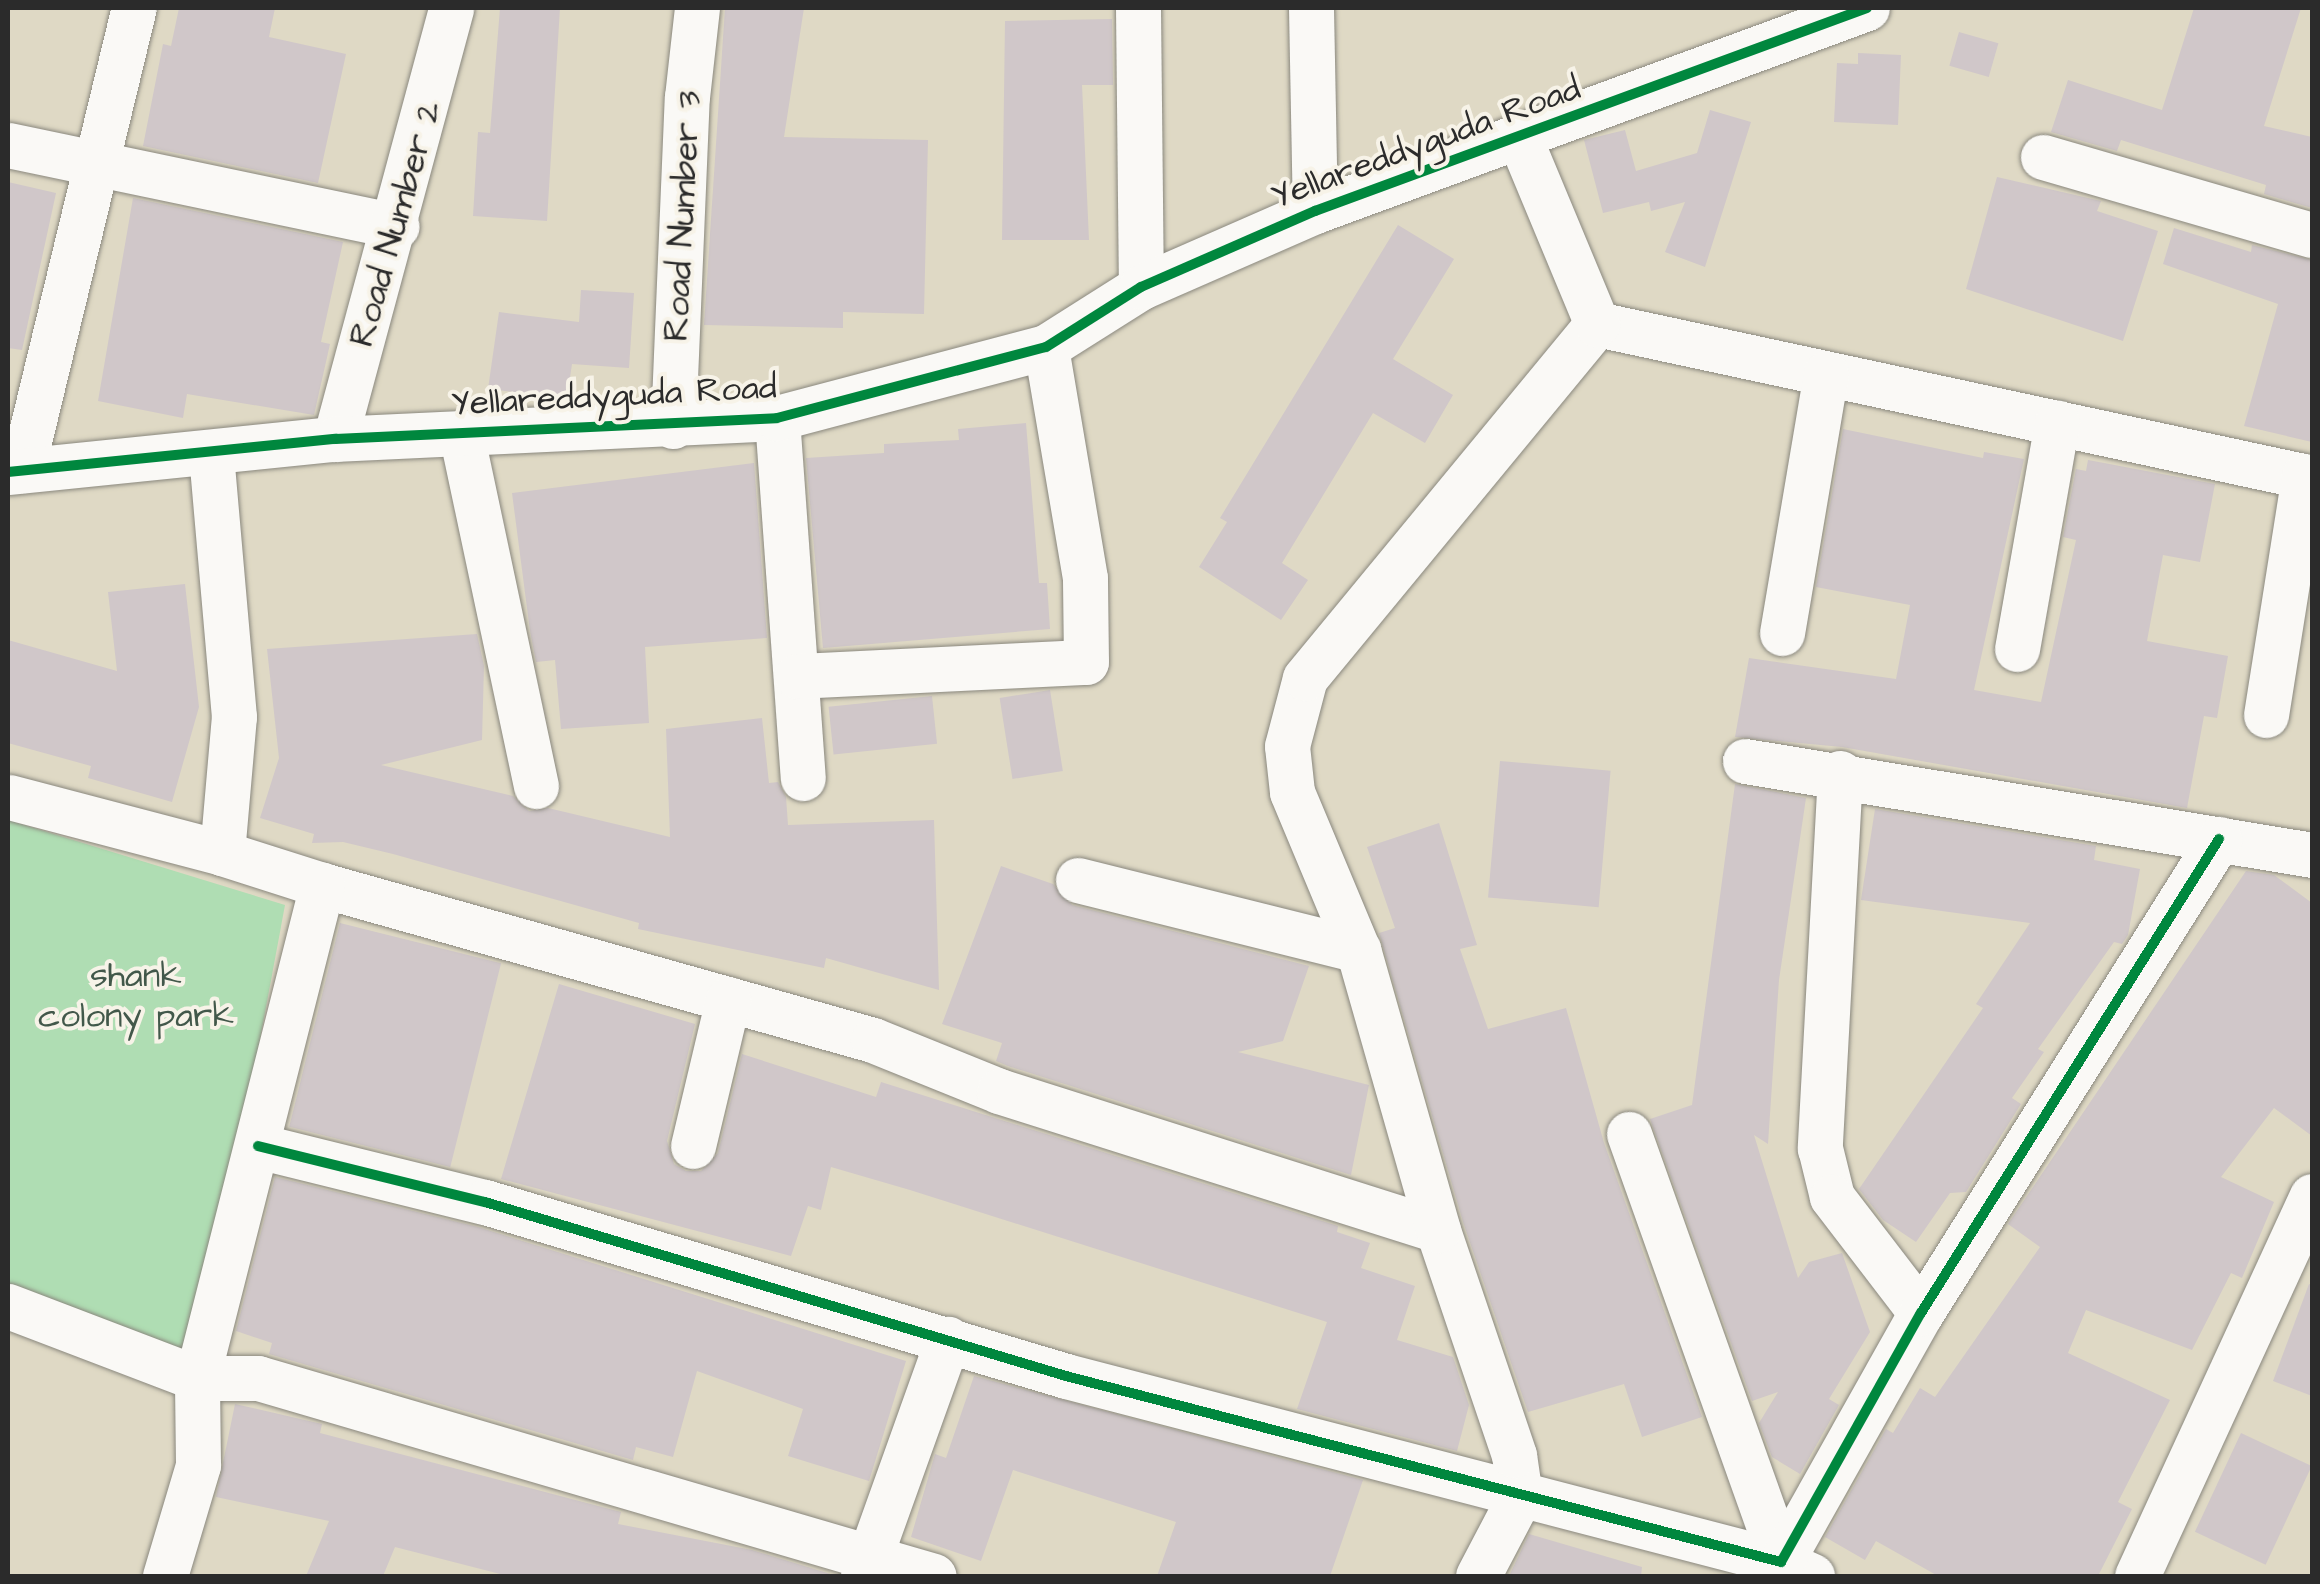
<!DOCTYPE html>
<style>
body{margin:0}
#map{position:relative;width:2320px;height:1584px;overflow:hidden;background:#dfd9c5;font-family:"Architects Daughter",sans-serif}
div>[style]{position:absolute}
.green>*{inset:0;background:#afddb3}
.building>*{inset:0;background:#d0c7c9;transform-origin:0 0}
.roads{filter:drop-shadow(0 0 2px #8a887e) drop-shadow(0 0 2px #8a887e)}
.minor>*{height:45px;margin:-22.5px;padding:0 22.5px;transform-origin:22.5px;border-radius:22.5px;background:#faf9f6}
.cycleway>*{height:10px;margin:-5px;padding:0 5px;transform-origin:5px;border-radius:5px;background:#00873e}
span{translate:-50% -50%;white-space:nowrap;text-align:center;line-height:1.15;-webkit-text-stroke:8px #f7f3e8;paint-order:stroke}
.street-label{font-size:35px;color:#2b2b2b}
.park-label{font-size:35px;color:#42584a}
.frame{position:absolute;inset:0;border:10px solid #2b2b2b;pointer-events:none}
</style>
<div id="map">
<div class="green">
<i style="clip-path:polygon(8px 820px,285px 905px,197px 1378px,8px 1296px)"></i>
</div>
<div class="building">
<i style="clip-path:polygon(179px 8px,275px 8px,269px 37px,346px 54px,318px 183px,143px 146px,163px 44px,171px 46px)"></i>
<i style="clip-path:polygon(500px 8px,560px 8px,547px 221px,473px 216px,478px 132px,490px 133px)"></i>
<i style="clip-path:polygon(725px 8px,804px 8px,784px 137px,928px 140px,924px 314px,843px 312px,843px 328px,704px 325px)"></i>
<i style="clip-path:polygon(2194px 8px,2301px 8px,2264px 126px,2312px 137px,2312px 208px,2264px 194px,2266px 185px,2121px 140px,2117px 151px,2051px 132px,2068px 80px,2162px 110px)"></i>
<i style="clip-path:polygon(1112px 19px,1113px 85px,1082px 85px,1089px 240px,1002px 240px,1005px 21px)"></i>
<i style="left:1959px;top:32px;width:41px;height:35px;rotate:16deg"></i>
<i style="clip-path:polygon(1858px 53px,1901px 55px,1898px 125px,1834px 122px,1837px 63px,1858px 64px)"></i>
<i style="clip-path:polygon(1710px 110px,1751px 122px,1705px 267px,1665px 252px,1685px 202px,1651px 211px,1649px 202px,1603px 213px,1584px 140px,1625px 130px,1636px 171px,1697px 153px)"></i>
<i style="clip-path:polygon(1997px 177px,2101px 201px,2097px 211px,2158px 231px,2123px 341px,1966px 289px)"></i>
<i style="clip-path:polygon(8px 182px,56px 193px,22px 350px,8px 348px)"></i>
<i style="clip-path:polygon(133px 198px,343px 242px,321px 342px,330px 344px,314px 415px,187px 394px,183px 418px,98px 401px)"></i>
<i style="clip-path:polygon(1398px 225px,1454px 259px,1393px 359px,1453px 395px,1425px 443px,1373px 413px,1282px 563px,1308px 580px,1281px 620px,1199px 567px,1227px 522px,1220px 518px)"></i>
<i style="clip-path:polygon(2174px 228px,2251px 252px,2252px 245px,2312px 260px,2312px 442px,2244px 426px,2278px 304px,2163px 264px)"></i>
<i style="clip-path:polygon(581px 290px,634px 293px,629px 368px,572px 364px,567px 398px,488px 389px,499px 312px,579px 322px)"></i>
<i style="clip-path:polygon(1026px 423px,1039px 583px,1047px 583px,1050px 629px,823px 648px,806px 458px,884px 453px,884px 444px,959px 440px,958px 429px)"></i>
<i style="clip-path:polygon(1843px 429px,1983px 458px,1984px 452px,2024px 459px,1974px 690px,2041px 702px,2076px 540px,2063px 537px,2076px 469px,2086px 471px,2088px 460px,2215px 484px,2200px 562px,2163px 555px,2147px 641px,2228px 656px,2217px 718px,2204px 716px,2187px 808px,1842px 747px,1735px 737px,1749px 658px,1896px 679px,1910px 605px,1816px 587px)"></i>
<i style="clip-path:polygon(754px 463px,767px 638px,645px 647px,649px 723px,561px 729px,555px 660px,536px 662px,530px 631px,512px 493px)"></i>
<i style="clip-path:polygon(185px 584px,199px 707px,172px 802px,88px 778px,91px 766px,8px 743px,8px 640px,117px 671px,108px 592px)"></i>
<i style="clip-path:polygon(477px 634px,484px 666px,482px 740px,381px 765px,513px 796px,529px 811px,548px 808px,670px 837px,666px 729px,762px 718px,769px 783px,778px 782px,786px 797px,788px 825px,934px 820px,939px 990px,826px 958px,824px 968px,638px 929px,639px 923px,393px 854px,343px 842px,312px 843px,314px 834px,260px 818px,279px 758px,267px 649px)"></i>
<i style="left:1050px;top:690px;width:82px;height:51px;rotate:81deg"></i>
<i style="left:932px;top:696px;width:48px;height:104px;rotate:84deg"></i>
<i style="left:1500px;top:761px;width:111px;height:137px;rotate:5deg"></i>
<i style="clip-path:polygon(1735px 784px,1806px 798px,1779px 980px,1768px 1144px,1754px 1135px,1798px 1278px,1809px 1262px,1842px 1253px,1870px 1332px,1829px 1399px,1839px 1405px,1800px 1474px,1772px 1457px,1759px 1423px,1778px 1392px,1752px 1401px,1650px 1119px,1692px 1105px)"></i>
<i style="clip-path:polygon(1875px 809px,2096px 846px,2094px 860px,2140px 869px,2128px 935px,2122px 944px,2114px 942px,2038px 1049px,2044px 1052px,2012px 1098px,2021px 1104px,1966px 1192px,1950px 1193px,1916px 1242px,1883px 1220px,1859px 1189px,1983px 1008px,1976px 1004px,2030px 923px,1861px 900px)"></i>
<i style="clip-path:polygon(1439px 823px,1477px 945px,1460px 949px,1488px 1029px,1566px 1008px,1604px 1143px,1702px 1417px,1642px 1437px,1624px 1384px,1528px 1412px,1463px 1222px,1379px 933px,1395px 928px,1367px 847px)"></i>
<i style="clip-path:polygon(1001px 866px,1053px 884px,1072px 905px,1309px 966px,1283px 1041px,1238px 1052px,1369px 1085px,1351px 1175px,1008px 1066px,996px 1061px,1002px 1043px,942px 1024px)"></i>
<i style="clip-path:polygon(2246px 871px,2274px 875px,2312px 903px,2312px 1136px,2274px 1108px,2221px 1177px,2274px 1202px,2242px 1278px,2231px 1273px,2192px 1350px,2086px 1310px,2068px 1353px,2170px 1400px,2118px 1502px,2132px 1509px,2098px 1576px,1938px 1576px,1876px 1541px,1865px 1560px,1825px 1537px,1886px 1429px,1893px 1433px,1920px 1388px,1935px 1397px,2040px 1247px,2008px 1224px)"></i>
<i style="left:340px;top:923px;width:166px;height:210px;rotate:14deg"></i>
<i style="clip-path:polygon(559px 984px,695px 1024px,667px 1141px,674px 1164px,686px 1171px,701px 1171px,718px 1153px,742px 1054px,876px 1097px,881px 1082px,1338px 1226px,1337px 1232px,1370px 1243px,1361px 1268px,1415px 1286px,1397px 1340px,1453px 1357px,1469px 1405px,1457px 1451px,1297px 1409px,1327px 1322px,910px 1190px,831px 1167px,821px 1210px,808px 1206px,791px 1256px,501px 1179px)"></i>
<i style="clip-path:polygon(275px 1177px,478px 1227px,906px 1361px,869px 1481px,788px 1456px,803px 1409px,697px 1371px,673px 1457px,636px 1447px,633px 1460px,269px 1354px,272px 1343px,236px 1331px)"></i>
<i style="clip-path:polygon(2309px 1284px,2312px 1285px,2312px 1396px,2273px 1381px)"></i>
<i style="clip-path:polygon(974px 1376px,1363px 1480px,1330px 1576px,1157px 1576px,1176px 1522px,1013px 1470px,981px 1561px,911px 1537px,935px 1454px,946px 1458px)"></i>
<i style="clip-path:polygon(235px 1404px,322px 1424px,320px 1433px,621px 1512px,618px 1524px,752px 1550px,837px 1576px,508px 1576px,395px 1547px,383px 1576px,306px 1576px,329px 1521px,216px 1497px)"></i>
<i style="left:2241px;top:1433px;width:78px;height:109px;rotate:25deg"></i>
<i style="clip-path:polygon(1529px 1534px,1642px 1567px,1641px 1576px,1509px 1576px)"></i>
</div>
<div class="roads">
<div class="minor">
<i style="left:1138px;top:8px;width:279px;rotate:89.4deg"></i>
<i style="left:1311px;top:8px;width:203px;rotate:88.9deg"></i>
<i style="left:8px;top:145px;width:397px;rotate:11.8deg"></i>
<i style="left:2043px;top:157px;width:280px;rotate:16.2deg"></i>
<i style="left:1597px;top:324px;width:731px;rotate:12.15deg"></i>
<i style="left:777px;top:418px;width:361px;rotate:85.9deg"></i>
<i style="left:673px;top:426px;width:329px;rotate:-87.6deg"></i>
<i style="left:687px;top:97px;width:90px;rotate:-83.6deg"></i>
<i style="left:461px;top:433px;width:361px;rotate:78deg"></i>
<i style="left:335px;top:439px;width:446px;rotate:-74.9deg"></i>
<i style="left:22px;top:470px;width:475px;rotate:-76.4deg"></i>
<i style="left:8px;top:472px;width:329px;rotate:-5.8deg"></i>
<i style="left:335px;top:439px;width:442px;rotate:-2.7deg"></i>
<i style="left:777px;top:418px;width:278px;rotate:-14.8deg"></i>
<i style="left:1046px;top:347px;width:112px;rotate:-32.3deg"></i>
<i style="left:1141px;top:287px;width:190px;rotate:-23.6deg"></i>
<i style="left:1315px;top:211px;width:588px;rotate:-20.19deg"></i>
<i style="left:1782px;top:633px;width:263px;rotate:-80.4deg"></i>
<i style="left:2017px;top:649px;width:230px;rotate:-80deg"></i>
<i style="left:797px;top:676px;width:289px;rotate:-2.8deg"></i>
<i style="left:1086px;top:662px;width:84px;rotate:-90.7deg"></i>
<i style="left:1085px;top:578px;width:234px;rotate:-99.6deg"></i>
<i style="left:2266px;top:715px;width:242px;rotate:-81deg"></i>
<i style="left:1745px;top:761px;width:575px;rotate:9.41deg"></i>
<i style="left:1840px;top:773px;width:376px;rotate:93.1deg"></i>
<i style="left:1820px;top:1148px;width:50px;rotate:76.2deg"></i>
<i style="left:1832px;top:1197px;width:146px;rotate:52.5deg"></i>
<i style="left:9px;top:797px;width:220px;rotate:14.7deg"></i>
<i style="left:1078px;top:880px;width:289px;rotate:14deg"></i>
<i style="left:322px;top:885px;width:572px;rotate:15.71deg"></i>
<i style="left:873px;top:1040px;width:136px;rotate:22deg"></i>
<i style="left:999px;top:1091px;width:460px;rotate:17.6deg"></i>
<i style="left:1629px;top:1134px;width:454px;rotate:70.4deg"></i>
<i style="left:1781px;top:1562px;width:34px;rotate:24deg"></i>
<i style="left:258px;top:1146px;width:234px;rotate:13.9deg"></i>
<i style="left:485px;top:1202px;width:606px;rotate:16.67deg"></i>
<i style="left:1066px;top:1376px;width:739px;rotate:14.58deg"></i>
<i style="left:1781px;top:1562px;width:286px;rotate:-60.7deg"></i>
<i style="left:1921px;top:1313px;width:560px;rotate:-57.84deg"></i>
<i style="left:693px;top:1146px;width:151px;rotate:-76.6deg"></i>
<i style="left:8px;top:1306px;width:202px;rotate:20.9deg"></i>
<i style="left:197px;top:1378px;width:61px"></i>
<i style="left:258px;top:1378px;width:704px;rotate:16.33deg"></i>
<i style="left:165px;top:1576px;width:116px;rotate:-73.4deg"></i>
<i style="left:198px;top:1465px;width:87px;rotate:-90.7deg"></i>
<i style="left:197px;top:1378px;width:509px;rotate:-75.77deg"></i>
<i style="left:322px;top:885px;width:105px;rotate:-162.3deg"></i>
<i style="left:222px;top:853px;width:137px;rotate:-85deg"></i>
<i style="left:234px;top:717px;width:266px;rotate:-95deg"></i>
<i style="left:863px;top:1576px;width:252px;rotate:-70.3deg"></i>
<i style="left:1478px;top:1576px;width:90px;rotate:-62.3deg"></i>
<i style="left:1520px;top:1496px;width:41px;rotate:-98.3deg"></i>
<i style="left:1514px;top:1455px;width:237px;rotate:-108.7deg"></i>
<i style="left:1438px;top:1230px;width:291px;rotate:-105.9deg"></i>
<i style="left:1358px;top:950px;width:171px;rotate:-112.7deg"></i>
<i style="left:1292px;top:792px;width:46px;rotate:-96.2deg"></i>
<i style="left:1287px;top:746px;width:70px;rotate:-75.2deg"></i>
<i style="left:1305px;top:678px;width:459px;rotate:-50.5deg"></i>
<i style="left:1597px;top:324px;width:203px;rotate:-112.6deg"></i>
<i style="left:2137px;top:1576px;width:418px;rotate:-65.3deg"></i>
</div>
</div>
<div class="cycleway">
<i style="left:8px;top:472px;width:329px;rotate:-5.8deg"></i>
<i style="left:335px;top:439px;width:442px;rotate:-2.7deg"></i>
<i style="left:777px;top:418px;width:278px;rotate:-14.8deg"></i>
<i style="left:1046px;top:347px;width:112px;rotate:-32.3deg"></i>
<i style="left:1141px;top:287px;width:190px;rotate:-23.6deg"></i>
<i style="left:1315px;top:211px;width:588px;rotate:-20.19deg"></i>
<i style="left:258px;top:1146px;width:234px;rotate:13.9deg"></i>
<i style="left:485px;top:1202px;width:606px;rotate:16.67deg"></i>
<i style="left:1066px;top:1376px;width:739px;rotate:14.58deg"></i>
<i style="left:1781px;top:1562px;width:286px;rotate:-60.7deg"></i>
<i style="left:1921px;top:1313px;width:560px;rotate:-57.84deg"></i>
</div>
<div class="street-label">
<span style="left:1426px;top:143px;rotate:-20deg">Yellareddyguda Road</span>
<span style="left:683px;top:216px;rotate:-87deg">Road Number 3</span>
<span style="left:396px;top:224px;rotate:-74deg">Road Number 2</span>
<span style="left:614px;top:396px;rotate:-3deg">Yellareddyguda Road</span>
</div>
<div class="park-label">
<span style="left:136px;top:996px">shank<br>colony park</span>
</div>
<div class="frame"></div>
</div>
